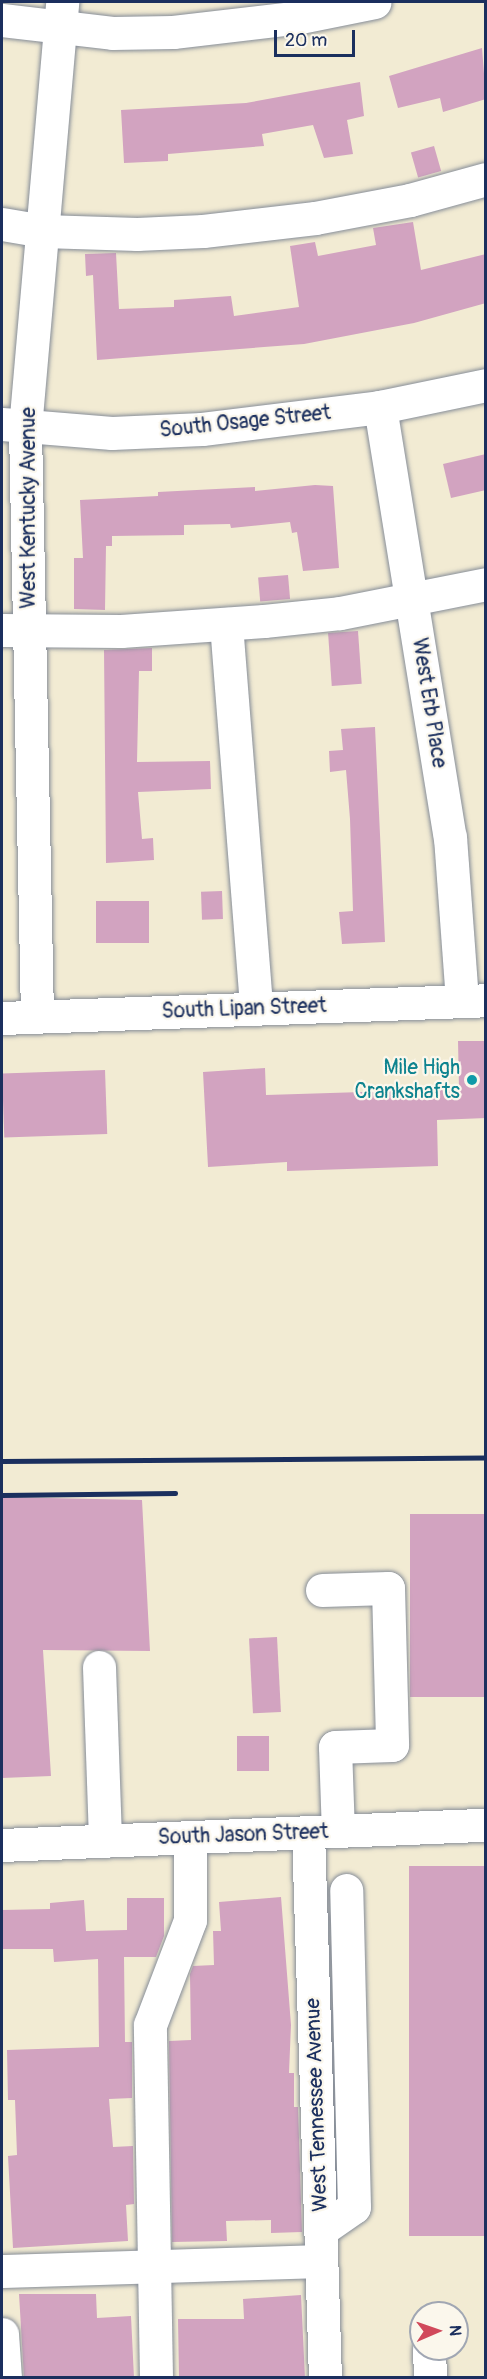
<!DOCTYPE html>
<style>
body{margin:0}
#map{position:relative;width:487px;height:2379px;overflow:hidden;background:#f2ebd3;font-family:Pangolin,sans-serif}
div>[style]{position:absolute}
.building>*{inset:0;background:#d2a3c0;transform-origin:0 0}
.roads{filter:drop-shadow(0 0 2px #868d98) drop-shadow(0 0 2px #868d98)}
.minor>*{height:33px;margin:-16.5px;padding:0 16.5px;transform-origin:16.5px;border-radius:16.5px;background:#fff}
.rail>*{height:4.5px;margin:-2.25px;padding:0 2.25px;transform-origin:2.25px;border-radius:2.25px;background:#1b2f5e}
.dots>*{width:16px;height:16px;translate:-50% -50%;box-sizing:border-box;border:3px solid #fbf7ec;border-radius:50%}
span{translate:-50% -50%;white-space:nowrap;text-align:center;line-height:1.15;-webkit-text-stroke:4.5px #fbf7ec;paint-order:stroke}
.street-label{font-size:21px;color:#1b2f5e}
.culture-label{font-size:21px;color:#0d838f}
.right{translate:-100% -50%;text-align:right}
.frame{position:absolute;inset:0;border:3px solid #1b2f5e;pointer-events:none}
.north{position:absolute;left:409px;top:2301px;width:60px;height:60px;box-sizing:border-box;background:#fbf7ec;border:2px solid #a1a7b3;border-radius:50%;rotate:88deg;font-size:16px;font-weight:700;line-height:24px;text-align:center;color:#1b2f5e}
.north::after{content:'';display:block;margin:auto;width:21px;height:27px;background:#d1495b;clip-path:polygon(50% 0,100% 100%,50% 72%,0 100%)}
.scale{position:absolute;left:274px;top:30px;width:81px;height:27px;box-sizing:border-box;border:3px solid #1b2f5e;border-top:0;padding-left:8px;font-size:18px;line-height:21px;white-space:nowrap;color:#1b2f5e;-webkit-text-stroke:4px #fbf7ec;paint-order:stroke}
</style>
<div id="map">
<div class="building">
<i style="clip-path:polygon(482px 48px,486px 99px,443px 112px,440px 98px,398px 108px,389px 76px)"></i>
<i style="clip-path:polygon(360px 82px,364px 116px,347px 120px,353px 154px,324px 158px,313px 125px,262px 134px,264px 146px,168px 154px,168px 161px,124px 163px,121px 110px,246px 103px)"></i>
<i style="left:434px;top:146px;width:26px;height:24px;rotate:74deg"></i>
<i style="clip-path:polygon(413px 222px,421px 270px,486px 254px,486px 303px,414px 323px,304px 344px,97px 360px,93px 275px,86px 276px,85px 254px,116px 253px,119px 309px,174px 307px,174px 300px,231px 296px,234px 316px,299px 307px,290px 246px,315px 242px,318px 256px,376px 245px,373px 228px)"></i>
<i style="clip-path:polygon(486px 454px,486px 490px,451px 498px,443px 464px)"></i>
<i style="clip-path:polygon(315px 485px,333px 486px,339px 568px,303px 571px,297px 532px,292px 533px,290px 522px,231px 528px,230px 524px,184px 525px,184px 535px,112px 536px,112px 546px,106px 546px,105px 610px,74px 609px,74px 558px,83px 558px,80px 500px,158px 496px,158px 492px,255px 487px,255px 491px)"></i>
<i style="left:288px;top:575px;width:24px;height:30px;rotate:85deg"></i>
<i style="left:358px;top:631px;width:53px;height:30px;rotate:86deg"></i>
<i style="clip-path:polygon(152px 648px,152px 671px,139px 671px,137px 762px,210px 761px,211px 789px,138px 792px,142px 839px,153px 838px,154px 860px,106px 863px,104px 650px)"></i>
<i style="clip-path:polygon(375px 727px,385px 942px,342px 944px,339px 912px,353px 911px,350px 819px,346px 770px,330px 772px,329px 751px,343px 750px,341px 729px)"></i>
<i style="left:222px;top:891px;width:28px;height:21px;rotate:88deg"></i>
<i style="left:96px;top:901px;width:53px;height:42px"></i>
<i style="clip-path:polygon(458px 1041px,486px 1041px,486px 1118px,437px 1120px,438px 1166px,287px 1171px,287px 1162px,208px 1167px,203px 1072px,265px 1068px,266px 1095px,459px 1089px)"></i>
<i style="left:105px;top:1070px;width:64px;height:103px;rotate:88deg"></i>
<i style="clip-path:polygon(2px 1497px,142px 1500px,150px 1651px,43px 1650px,51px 1776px,2px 1778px)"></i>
<i style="left:486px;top:1514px;width:183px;height:76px;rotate:90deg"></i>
<i style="left:277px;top:1637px;width:75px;height:28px;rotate:87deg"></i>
<i style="left:269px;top:1736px;width:35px;height:32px;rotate:90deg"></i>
<i style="left:486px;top:1866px;width:370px;height:77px;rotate:90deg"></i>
<i style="clip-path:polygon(281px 1897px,291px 2025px,289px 2073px,294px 2073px,294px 2107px,298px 2107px,302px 2232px,271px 2233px,271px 2220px,226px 2221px,227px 2241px,172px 2242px,169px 2041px,191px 2040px,190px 1974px,193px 1966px,214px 1965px,213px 1931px,221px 1931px,219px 1902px)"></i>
<i style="clip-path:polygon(127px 1898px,164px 1898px,164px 1936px,156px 1957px,124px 1957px,125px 2042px,132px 2042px,132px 2098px,109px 2099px,113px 2147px,133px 2146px,134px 2204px,126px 2205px,128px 2241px,13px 2248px,8px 2156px,17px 2155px,15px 2100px,8px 2100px,7px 2050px,99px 2047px,98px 1959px,54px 1962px,53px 1949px,2px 1949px,2px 1910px,50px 1909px,50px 1903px,84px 1900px,86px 1931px,127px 1930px)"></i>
<i style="clip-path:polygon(19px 2294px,96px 2294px,97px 2318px,131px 2316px,134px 2378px,24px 2378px)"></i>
<i style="clip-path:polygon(301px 2295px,305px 2378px,179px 2378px,178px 2319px,244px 2319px,243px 2299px)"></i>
</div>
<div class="roads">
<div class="minor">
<i style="left:2px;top:20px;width:111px;rotate:6.7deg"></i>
<i style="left:112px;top:33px;width:61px;rotate:-0.9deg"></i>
<i style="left:173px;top:32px;width:128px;rotate:-6.7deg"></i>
<i style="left:300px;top:17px;width:76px;rotate:-11.3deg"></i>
<i style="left:2px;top:224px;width:42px;rotate:9.7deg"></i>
<i style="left:43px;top:231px;width:94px;rotate:1.8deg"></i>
<i style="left:137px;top:234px;width:66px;rotate:-2.6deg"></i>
<i style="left:203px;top:231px;width:113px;rotate:-6.6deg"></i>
<i style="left:315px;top:218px;width:97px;rotate:-10.7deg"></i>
<i style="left:410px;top:200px;width:79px;rotate:-15.4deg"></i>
<i style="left:380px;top:407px;width:436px;rotate:80.8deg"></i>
<i style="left:450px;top:837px;width:164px;rotate:85.8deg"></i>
<i style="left:2px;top:424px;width:110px;rotate:4.7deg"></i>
<i style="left:112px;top:433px;width:90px;rotate:-2.5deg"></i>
<i style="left:202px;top:429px;width:179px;rotate:-7deg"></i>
<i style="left:380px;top:407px;width:108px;rotate:-11.7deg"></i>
<i style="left:226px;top:624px;width:386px;rotate:85.5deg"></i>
<i style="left:2px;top:630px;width:119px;rotate:0.5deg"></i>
<i style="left:121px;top:631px;width:143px;rotate:-4deg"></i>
<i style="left:264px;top:621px;width:76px;rotate:-6deg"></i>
<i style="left:340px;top:613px;width:149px;rotate:-11.2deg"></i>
<i style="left:37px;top:1016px;width:588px;rotate:-91.17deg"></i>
<i style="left:25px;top:428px;width:428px;rotate:-85deg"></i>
<i style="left:2px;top:1018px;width:484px;rotate:-2.1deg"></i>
<i style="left:322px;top:1590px;width:66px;rotate:-1.7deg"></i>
<i style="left:388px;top:1588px;width:157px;rotate:88.5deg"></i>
<i style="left:392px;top:1745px;width:57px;rotate:178deg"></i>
<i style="left:335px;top:1747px;width:84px;rotate:88deg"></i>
<i style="left:99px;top:1667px;width:174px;rotate:88deg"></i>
<i style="left:308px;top:1832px;width:546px;rotate:88.22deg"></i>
<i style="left:2px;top:1845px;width:484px;rotate:-2.4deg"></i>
<i style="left:321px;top:2230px;width:40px;rotate:-34.9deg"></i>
<i style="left:354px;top:2207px;width:317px;rotate:-91.4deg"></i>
<i style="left:2px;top:2271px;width:319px;rotate:-1.8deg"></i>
<i style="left:2px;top:2334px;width:44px;rotate:86.1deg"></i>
<i style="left:429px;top:2349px;width:29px;rotate:88deg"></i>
<i style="left:156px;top:2378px;width:353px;rotate:-91deg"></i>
<i style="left:150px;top:2025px;width:112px;rotate:-69.1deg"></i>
<i style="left:190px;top:1920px;width:83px;rotate:-90deg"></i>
</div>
</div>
<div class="rail">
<i style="left:2px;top:1461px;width:484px;rotate:-0.4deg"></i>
<i style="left:2px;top:1495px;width:173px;rotate:-0.7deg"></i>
</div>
<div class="dots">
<i style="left:472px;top:1080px;background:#0f9aa8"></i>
</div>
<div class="street-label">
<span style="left:245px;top:422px;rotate:-6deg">South Osage Street</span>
<span style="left:29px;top:508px;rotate:-90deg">West Kentucky Avenue</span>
<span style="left:429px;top:703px;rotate:81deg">West Erb Place</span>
<span style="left:244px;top:1009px;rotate:-2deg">South Lipan Street</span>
<span style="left:243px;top:1835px;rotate:-2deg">South Jason Street</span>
<span style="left:317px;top:2105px;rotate:-92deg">West Tennessee Avenue</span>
</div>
<div class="culture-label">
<span class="right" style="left:460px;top:1080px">Mile High<br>Crankshafts</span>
</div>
<div class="frame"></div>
<div class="north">N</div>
<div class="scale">20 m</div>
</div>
